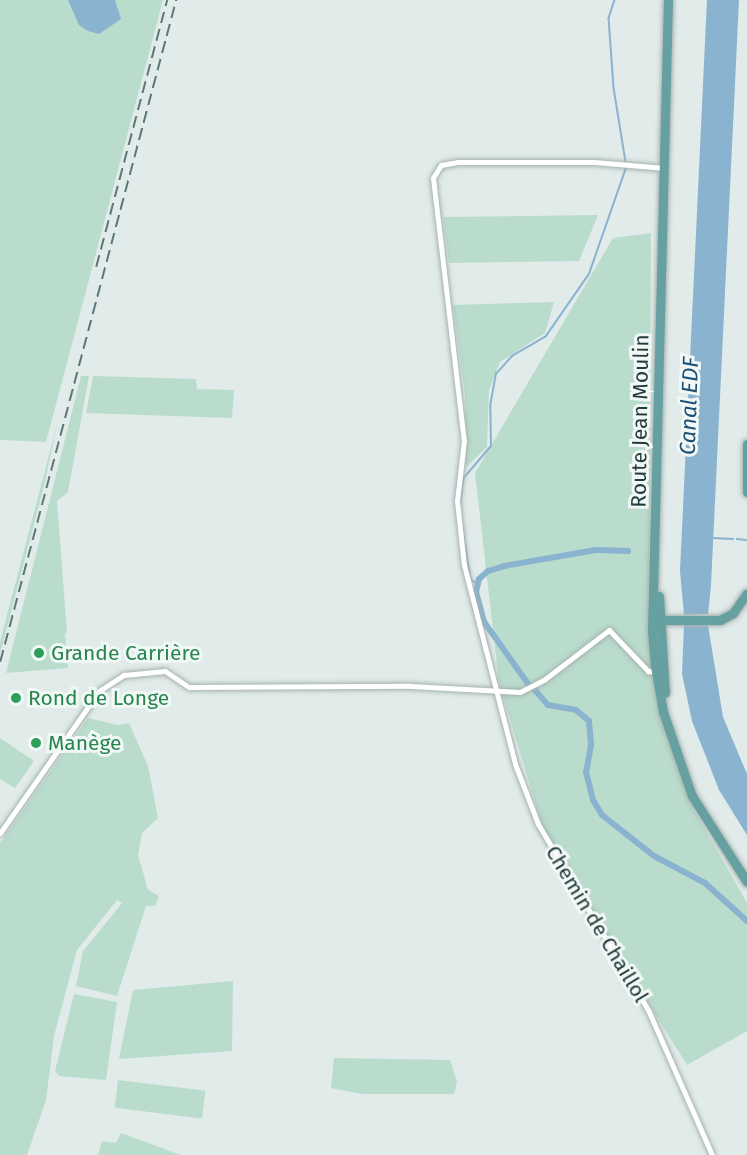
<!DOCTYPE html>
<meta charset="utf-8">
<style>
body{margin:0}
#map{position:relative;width:747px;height:1155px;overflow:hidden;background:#e1ebe9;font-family:"Fira Sans",sans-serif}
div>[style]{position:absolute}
.green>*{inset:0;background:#badccc;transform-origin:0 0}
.water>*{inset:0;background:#8ab3cf}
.stream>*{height:1.5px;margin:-0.75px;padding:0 0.75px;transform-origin:0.75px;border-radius:0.75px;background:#8ab3cf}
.canal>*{height:6px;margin:-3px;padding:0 3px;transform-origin:3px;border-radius:3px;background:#8ab3cf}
.roads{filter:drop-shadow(0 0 2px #a4b3b1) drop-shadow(0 0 2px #a4b3b1)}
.minor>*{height:5px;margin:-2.5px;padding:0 2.5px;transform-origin:2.5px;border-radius:2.5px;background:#fff}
.primary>*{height:9px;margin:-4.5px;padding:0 4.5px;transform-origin:4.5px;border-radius:4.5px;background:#66a0a0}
.rail>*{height:1.5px;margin-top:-0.75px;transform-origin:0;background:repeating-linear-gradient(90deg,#5c7777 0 12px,transparent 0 18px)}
.dots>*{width:16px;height:16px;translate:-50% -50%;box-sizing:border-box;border:3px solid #f1f8f6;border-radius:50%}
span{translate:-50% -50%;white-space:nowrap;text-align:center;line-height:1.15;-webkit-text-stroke:6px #f1f8f6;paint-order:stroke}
.street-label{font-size:21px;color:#223b3b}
.leisure-label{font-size:21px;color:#27864d}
.left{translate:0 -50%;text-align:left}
.water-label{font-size:22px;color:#1d5076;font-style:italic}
</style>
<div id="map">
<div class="green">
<i style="clip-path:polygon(0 0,163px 0,46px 442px,0 440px)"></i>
<i style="clip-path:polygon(598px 215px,579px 261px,449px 263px,443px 217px)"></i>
<i style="clip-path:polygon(651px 233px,649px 613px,656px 700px,688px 800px,747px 903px,747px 1031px,687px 1065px,547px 842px,499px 682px,475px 473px,613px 238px)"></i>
<i style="clip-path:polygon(554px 302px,545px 333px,500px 362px,489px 390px,487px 447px,466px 467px,465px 394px,453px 305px)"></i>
<i style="clip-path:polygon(81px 376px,89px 376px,68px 492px,57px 501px,67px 633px,61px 634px,65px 634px,68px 668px,6px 673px)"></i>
<i style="clip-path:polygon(93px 376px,196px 379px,197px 389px,234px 390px,232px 418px,86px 413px)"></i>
<i style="clip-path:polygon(58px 421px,44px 486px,0 654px,0 642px)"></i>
<i style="clip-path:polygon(88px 718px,118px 725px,129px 723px,148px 766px,158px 818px,142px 833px,138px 855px,148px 890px,159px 896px,155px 906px,146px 906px,117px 996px,76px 986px,83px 951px,122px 903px,117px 900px,77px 950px,54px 1036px,46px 1100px,27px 1155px,0 1155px,0 843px)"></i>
<i style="clip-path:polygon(0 738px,34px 761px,15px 788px,0 779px)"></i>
<i style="clip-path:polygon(233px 981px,232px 1051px,119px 1059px,133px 990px)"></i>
<i style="clip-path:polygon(74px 994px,117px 1002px,106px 1080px,59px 1076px,55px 1071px)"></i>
<i style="clip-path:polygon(334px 1058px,450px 1060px,457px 1082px,454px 1094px,362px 1094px,331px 1088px)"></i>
<i style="left:118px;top:1080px;width:88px;height:28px;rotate:7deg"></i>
<i style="clip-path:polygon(121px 1133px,181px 1155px,98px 1155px,102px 1141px,116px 1143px)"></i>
</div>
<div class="water">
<i style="clip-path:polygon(68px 0,115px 0,121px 19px,99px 34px,88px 31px,79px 25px)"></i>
<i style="clip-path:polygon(707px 0,739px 0,711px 585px,708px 614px,684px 615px,680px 571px)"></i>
<i style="clip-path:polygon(684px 625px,708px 625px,723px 717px,747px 774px,747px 835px,719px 790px,692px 721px,682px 674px)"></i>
</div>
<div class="stream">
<i style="left:615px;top:0;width:19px;rotate:108deg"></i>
<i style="left:609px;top:18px;width:70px;rotate:85.9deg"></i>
<i style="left:614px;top:88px;width:75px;rotate:80.8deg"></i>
<i style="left:460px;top:505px;width:26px;rotate:-83deg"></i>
<i style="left:463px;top:479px;width:43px;rotate:-49.7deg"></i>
<i style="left:491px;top:446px;width:39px;rotate:-91deg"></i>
<i style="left:490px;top:407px;width:34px;rotate:-80deg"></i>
<i style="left:496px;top:374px;width:24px;rotate:-48deg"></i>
<i style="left:512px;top:356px;width:39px;rotate:-30deg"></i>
<i style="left:546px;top:336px;width:75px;rotate:-55.3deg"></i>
<i style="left:589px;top:274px;width:112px;rotate:-70.8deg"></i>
<i style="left:461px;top:516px;width:65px;rotate:81.1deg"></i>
<i style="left:471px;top:580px;width:7px;rotate:27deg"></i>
<i style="left:713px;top:538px;width:20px;rotate:3deg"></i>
<i style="left:737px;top:539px;width:9px;rotate:6deg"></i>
</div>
<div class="canal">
<i style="left:529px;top:685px;width:77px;rotate:-125.5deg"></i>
<i style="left:484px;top:622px;width:31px;rotate:-105deg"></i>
<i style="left:476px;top:592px;width:13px;rotate:-77deg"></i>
<i style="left:479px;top:579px;width:12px;rotate:-42deg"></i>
<i style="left:488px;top:571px;width:17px;rotate:-17deg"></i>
<i style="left:504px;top:566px;width:93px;rotate:-9.9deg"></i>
<i style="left:596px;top:550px;width:32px;rotate:2deg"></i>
<i style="left:534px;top:689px;width:21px;rotate:49deg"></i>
<i style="left:548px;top:705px;width:28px;rotate:10deg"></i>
<i style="left:576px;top:710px;width:17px;rotate:40deg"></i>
<i style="left:589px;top:721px;width:24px;rotate:85deg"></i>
<i style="left:591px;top:745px;width:27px;rotate:100deg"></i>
<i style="left:586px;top:772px;width:29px;rotate:76deg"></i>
<i style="left:593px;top:800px;width:17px;rotate:59deg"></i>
<i style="left:602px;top:815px;width:66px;rotate:38.3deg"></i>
<i style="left:654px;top:856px;width:58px;rotate:27.9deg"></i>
<i style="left:705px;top:883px;width:57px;rotate:42.1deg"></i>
</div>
<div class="roads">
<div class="minor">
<i style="left:665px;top:168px;width:71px;rotate:-175.2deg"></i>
<i style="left:594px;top:162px;width:136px;rotate:180deg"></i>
<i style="left:458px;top:162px;width:17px;rotate:170deg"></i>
<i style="left:441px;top:165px;width:15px;rotate:122deg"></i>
<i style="left:433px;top:178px;width:264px;rotate:83.3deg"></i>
<i style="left:464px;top:440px;width:61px;rotate:96.5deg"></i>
<i style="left:457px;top:501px;width:64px;rotate:83.8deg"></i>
<i style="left:464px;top:565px;width:205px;rotate:75.6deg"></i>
<i style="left:515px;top:764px;width:64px;rotate:69deg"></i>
<i style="left:538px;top:824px;width:218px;rotate:59.4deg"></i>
<i style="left:649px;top:1012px;width:156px;rotate:66.2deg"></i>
<i style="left:0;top:833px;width:173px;rotate:-55.1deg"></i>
<i style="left:99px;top:691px;width:30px;rotate:-33deg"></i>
<i style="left:124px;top:675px;width:41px;rotate:-5.6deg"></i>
<i style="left:165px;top:671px;width:29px;rotate:34deg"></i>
<i style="left:189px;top:687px;width:222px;rotate:-0.3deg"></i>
<i style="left:411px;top:686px;width:109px;rotate:3.2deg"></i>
<i style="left:520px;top:692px;width:28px;rotate:-27deg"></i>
<i style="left:545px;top:679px;width:81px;rotate:-37.4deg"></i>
<i style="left:609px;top:630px;width:57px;rotate:46.4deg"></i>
<i style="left:648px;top:671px;width:10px;rotate:6deg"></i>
</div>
<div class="primary">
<i style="left:668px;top:0;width:631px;rotate:91.45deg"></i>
<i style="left:652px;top:631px;width:35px;rotate:85deg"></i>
<i style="left:655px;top:666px;width:47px;rotate:80.1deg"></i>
<i style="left:663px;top:712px;width:89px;rotate:71deg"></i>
<i style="left:692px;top:796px;width:102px;rotate:57.4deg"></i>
<i style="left:747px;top:444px;width:48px;rotate:90deg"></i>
<i style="left:659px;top:596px;width:97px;rotate:86.5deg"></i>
<i style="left:656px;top:624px;width:5px;rotate:-53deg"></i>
<i style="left:659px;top:620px;width:61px"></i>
<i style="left:720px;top:620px;width:15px;rotate:-28deg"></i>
<i style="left:733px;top:613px;width:24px;rotate:-55deg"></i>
</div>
</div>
<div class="rail">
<i style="left:96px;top:267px;width:276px;rotate:-75.1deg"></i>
<i style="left:0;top:662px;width:685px;rotate:-75.11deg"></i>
</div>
<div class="dots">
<i style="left:39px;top:653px;background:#2e9e5b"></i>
<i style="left:16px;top:698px;background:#2e9e5b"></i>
<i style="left:36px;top:743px;background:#2e9e5b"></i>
</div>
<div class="street-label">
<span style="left:640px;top:421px;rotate:-89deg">Route Jean Moulin</span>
<span style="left:597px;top:924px;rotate:59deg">Chemin de Chaillol</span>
</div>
<div class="leisure-label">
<span class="left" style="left:51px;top:653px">Grande Carrière</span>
<span class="left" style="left:28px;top:698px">Rond de Longe</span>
<span class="left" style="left:48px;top:743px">Manège</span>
</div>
<div class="water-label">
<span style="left:689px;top:406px;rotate:-88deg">Canal EDF</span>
</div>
</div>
